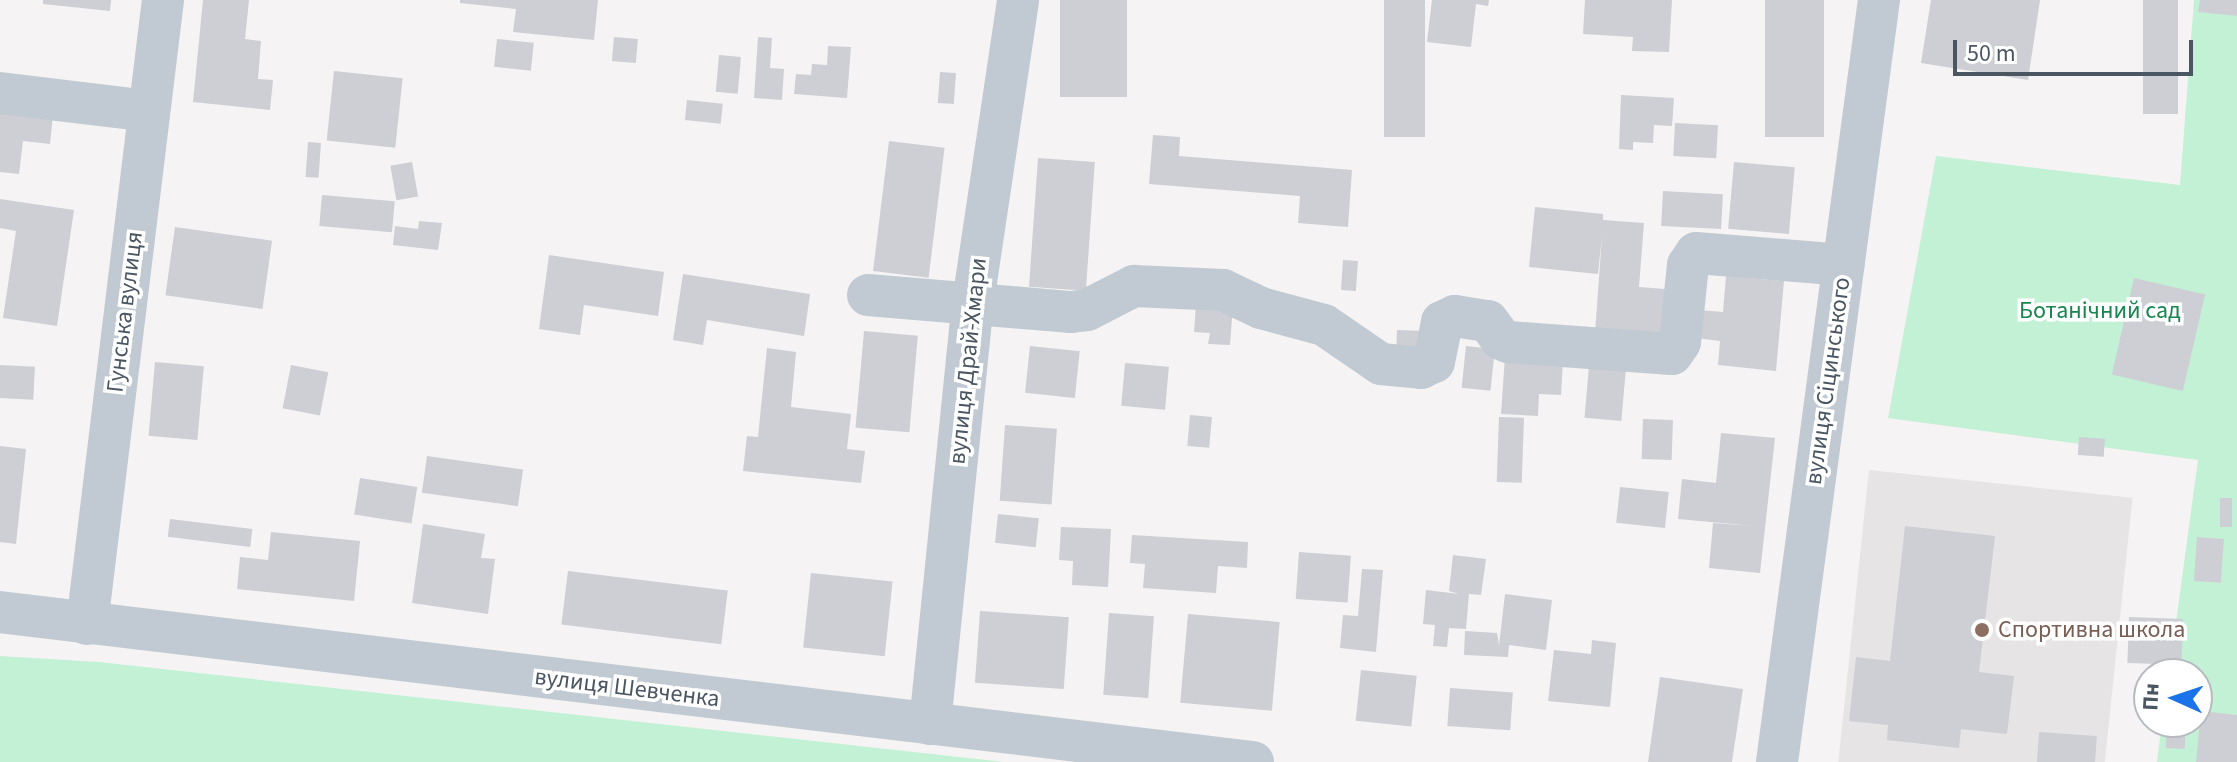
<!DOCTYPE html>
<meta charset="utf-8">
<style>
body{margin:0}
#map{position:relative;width:2237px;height:762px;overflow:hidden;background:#f5f3f3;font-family:"Source Sans 3",sans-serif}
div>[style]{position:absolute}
.education>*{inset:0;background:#e6e4e5;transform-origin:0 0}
.green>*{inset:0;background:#c3f1d5}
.building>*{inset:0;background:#cdcfd5;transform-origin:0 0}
.minor>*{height:42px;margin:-21px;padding:0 21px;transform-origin:21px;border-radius:21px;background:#c1cad2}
.dots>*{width:22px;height:22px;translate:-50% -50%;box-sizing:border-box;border:4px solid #fff;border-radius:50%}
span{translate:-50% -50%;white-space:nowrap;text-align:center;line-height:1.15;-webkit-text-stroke:7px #fff;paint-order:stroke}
.park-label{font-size:24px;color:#17864f}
.street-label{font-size:24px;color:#4a5661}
.education-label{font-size:24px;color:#785e54}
.left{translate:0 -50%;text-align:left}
.north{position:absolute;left:2133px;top:658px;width:80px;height:80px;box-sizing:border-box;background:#fff;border:2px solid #b7bbc0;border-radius:50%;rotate:273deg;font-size:22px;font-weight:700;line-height:32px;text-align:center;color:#4a5661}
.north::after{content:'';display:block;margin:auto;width:28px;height:36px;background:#1a73e8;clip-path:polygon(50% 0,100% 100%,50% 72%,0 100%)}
.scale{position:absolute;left:1953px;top:40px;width:240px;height:36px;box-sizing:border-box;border:4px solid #4a5661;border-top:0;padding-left:10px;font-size:24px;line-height:28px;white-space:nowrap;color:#4a5661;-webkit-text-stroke:6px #fff;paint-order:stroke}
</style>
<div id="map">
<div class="education">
<div style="left:1869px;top:470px;width:265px;height:295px;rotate:6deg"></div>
</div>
<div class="green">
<div style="clip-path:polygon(2194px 0,2237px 0,2237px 762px,2157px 762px,2162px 722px,2197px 722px,2197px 674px,2169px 674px,2198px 460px,1888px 418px,1936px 156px,2180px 185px)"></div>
<div style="clip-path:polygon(0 656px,99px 662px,1004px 762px,0 762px)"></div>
</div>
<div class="building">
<div style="clip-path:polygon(43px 0,111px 0,110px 11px,43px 4px)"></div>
<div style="clip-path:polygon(203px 0,249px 0,245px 39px,261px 41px,258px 79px,273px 80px,270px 110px,193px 102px)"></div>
<div style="clip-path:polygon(460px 0,598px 0,594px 40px,513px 32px,516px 9px,460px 3px)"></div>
<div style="left:1060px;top:0;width:67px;height:97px"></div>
<div style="left:1384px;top:0;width:41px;height:137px"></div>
<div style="clip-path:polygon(1432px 0,1489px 0,1488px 6px,1476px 4px,1471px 47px,1427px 42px)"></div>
<div style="clip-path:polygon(1585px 0,1672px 0,1669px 52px,1632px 51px,1633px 37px,1583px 34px)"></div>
<div style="left:1765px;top:0;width:59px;height:137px"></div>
<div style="clip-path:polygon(1931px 0,2040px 0,2028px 80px,1921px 63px)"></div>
<div style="left:2143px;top:0;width:35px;height:114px"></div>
<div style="clip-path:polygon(2200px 0,2237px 0,2237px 16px,2198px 12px)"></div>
<div style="left:614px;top:37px;width:24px;height:24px;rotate:5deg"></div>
<div style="clip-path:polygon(758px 37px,772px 38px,770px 68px,784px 69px,782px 100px,754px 98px)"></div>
<div style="left:497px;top:39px;width:37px;height:28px;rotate:6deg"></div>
<div style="clip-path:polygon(828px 46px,851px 47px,847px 98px,794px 94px,796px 74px,811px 75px,812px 64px,827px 65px)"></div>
<div style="left:719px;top:55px;width:22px;height:37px;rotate:5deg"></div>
<div style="left:334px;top:71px;width:69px;height:70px;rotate:6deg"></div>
<div style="left:940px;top:72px;width:16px;height:31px;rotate:4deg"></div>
<div style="clip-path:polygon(1621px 95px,1674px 98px,1672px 126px,1654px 125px,1653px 143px,1633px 142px,1633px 150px,1619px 149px)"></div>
<div style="left:687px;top:100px;width:36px;height:20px;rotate:6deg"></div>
<div style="clip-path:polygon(0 108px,53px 115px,50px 144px,23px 141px,19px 174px,0 172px)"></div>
<div style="left:1675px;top:123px;width:43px;height:33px;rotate:3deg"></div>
<div style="clip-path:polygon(1153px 135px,1180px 137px,1179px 156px,1352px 170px,1348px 227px,1298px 223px,1300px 196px,1149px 184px)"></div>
<div style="left:889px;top:141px;width:56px;height:131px;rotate:7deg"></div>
<div style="left:308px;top:142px;width:13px;height:35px;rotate:4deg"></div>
<div style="left:1038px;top:158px;width:57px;height:129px;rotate:4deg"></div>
<div style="left:412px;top:162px;width:35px;height:22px;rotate:80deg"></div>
<div style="left:1734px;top:162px;width:61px;height:67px;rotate:5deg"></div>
<div style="left:1663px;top:191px;width:60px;height:35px;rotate:3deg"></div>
<div style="left:322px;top:195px;width:73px;height:31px;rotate:5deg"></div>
<div style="clip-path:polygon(0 199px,74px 210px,57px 326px,3px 318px,16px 231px,0 228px)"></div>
<div style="clip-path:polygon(1535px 207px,1603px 214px,1603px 220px,1644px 223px,1639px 287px,1665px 289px,1661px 338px,1595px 333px,1602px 236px,1598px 274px,1529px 267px)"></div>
<div style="clip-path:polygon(419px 221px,442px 223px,438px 250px,393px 245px,395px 226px,418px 229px)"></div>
<div style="left:175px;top:227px;width:98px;height:69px;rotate:8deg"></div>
<div style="clip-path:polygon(549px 255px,664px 272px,658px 316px,584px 305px,580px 335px,539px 329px)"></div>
<div style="left:1343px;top:260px;width:15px;height:30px;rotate:4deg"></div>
<div style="clip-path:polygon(683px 274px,810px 294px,804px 336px,707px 320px,703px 345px,673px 340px)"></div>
<div style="clip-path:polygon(1726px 276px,1784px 281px,1776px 371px,1718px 365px,1720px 341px,1696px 338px,1698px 310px,1723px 312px)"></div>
<div style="left:2134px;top:278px;width:73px;height:99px;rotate:13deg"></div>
<div style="clip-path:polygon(1196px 304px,1233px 306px,1230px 345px,1208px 344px,1210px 333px,1194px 332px)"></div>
<div style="left:1397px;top:330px;width:26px;height:18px;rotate:2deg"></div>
<div style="left:864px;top:331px;width:54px;height:97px;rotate:5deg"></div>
<div style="left:1030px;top:346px;width:50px;height:47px;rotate:6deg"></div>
<div style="left:1466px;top:346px;width:29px;height:42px;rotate:6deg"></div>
<div style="clip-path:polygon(767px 348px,796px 352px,791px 407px,851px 414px,847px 449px,865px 451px,861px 483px,743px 471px,747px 436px,758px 437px)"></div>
<div style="clip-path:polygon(1505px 356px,1563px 360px,1561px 395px,1539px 394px,1538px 416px,1501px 414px)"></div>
<div style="left:155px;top:362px;width:49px;height:74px;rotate:5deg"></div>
<div style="left:1125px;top:363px;width:44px;height:43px;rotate:5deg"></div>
<div style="left:0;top:365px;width:35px;height:33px;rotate:3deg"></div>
<div style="left:291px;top:365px;width:38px;height:44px;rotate:11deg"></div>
<div style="left:1589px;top:366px;width:37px;height:52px;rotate:5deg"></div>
<div style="left:1190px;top:415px;width:22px;height:31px;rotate:5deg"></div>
<div style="left:1499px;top:417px;width:25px;height:65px;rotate:2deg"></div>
<div style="left:1643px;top:419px;width:30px;height:40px;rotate:2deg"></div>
<div style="left:1005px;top:425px;width:52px;height:76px;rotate:4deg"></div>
<div style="clip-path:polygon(1721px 433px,1775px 438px,1760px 573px,1709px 568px,1713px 523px,1754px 526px,1678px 519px,1682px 479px,1716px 483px)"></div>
<div style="left:2079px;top:437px;width:26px;height:18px;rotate:4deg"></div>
<div style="clip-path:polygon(0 446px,26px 449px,16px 544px,0 542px)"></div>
<div style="left:427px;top:456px;width:97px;height:37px;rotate:8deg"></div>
<div style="left:360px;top:478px;width:58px;height:37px;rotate:9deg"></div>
<div style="left:1620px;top:487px;width:49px;height:36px;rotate:6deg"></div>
<div style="left:2220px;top:498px;width:12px;height:29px"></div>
<div style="left:998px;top:514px;width:41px;height:29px;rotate:6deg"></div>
<div style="left:170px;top:519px;width:83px;height:18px;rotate:7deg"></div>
<div style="clip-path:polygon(423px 524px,485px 534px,481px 558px,495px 559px,488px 614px,412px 603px)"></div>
<div style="clip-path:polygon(1905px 526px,1995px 536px,1979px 672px,2014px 676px,2007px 734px,1961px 729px,1959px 748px,1887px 740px,1888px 725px,1849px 721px,1856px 657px,1890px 661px)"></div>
<div style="clip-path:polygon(1061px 527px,1111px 529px,1108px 587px,1072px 585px,1073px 561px,1059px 560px)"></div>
<div style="clip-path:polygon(271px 532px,360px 541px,354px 601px,237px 589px,240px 557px,268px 560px)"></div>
<div style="clip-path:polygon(1132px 535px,1248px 542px,1247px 568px,1218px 566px,1216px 593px,1143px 588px,1145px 564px,1130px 563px)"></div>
<div style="left:2197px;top:537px;width:27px;height:44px;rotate:4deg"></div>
<div style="left:1299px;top:552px;width:52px;height:47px;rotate:4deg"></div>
<div style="clip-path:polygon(1453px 555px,1486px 559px,1481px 595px,1469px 594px,1466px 629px,1449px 628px,1447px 647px,1433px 646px,1435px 625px,1423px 624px,1426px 590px,1459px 594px,1449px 591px)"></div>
<div style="clip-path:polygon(1362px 569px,1383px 570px,1376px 652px,1340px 648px,1343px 615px,1358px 616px)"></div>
<div style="left:568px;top:571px;width:161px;height:54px;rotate:7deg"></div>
<div style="left:811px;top:573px;width:82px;height:75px;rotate:6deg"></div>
<div style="clip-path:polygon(1505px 594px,1552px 600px,1546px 650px,1509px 645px,1508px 657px,1464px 655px,1465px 631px,1497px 633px,1499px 645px)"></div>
<div style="left:980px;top:611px;width:89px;height:72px;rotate:4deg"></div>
<div style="left:1109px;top:613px;width:45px;height:82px;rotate:4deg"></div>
<div style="left:1188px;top:614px;width:92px;height:89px;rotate:5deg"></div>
<div style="left:2129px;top:617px;width:54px;height:46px;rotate:2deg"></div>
<div style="clip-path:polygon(1592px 640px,1616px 643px,1610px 707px,1548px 701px,1554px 650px,1591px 654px)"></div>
<div style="left:1361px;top:670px;width:56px;height:51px;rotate:6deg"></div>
<div style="clip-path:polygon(1660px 677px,1743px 689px,1732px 762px,1648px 762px)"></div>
<div style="left:1450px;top:688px;width:63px;height:38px;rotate:4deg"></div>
<div style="clip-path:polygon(2201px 711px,2237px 715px,2237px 762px,2196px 762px)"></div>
<div style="left:2167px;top:724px;width:19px;height:24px;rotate:3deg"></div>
<div style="left:2039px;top:732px;width:58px;height:30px;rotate:4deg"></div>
</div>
<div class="minor">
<div style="left:0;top:93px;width:150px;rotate:6.9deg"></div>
<div style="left:868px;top:295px;width:204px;rotate:4.8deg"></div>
<div style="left:1071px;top:312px;width:16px;rotate:-7deg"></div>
<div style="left:1087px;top:310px;width:53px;rotate:-27.1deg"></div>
<div style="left:1134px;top:286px;width:89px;rotate:2.6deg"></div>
<div style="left:1223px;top:290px;width:42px;rotate:25.3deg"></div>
<div style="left:1261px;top:308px;width:65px;rotate:15.1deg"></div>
<div style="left:1324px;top:325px;width:69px;rotate:34.4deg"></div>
<div style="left:1381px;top:364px;width:40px;rotate:5.7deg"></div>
<div style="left:1421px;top:368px;width:14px;rotate:-25deg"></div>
<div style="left:1434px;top:362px;width:41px;rotate:-78.7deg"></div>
<div style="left:1442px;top:322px;width:14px;rotate:-25deg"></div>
<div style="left:1455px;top:316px;width:33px;rotate:9deg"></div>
<div style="left:1488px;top:321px;width:22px;rotate:54deg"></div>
<div style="left:1501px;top:339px;width:8px;rotate:23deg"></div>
<div style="left:1508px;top:342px;width:164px;rotate:4.2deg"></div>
<div style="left:1672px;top:354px;width:14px;rotate:-56deg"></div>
<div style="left:1680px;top:342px;width:77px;rotate:-84.1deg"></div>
<div style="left:1688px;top:265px;width:14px;rotate:-56deg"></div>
<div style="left:1696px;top:253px;width:148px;rotate:4.6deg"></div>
<div style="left:0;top:612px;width:1262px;rotate:6.83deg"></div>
<div style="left:87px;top:624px;width:629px;rotate:-83.06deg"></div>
<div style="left:930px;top:724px;width:424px;rotate:-84.2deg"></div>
<div style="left:973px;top:302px;width:305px;rotate:-81.5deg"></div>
<div style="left:1777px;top:762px;width:769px;rotate:-82.38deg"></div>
</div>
<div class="dots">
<div style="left:1982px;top:630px;background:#8d6e63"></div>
</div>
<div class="park-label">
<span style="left:2100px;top:311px">Ботанічний сад</span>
</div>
<div class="street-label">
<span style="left:125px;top:312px;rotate:-83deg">Гунська вулиця</span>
<span style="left:968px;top:361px;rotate:-84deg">вулиця Драй-Хмари</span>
<span style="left:1828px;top:381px;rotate:-82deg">вулиця Сіцинського</span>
<span style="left:627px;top:688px;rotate:7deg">вулиця Шевченка</span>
</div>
<div class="education-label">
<span class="left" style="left:1998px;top:630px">Спортивна школа</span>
</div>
<div class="north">Пн</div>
<div class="scale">50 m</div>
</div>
